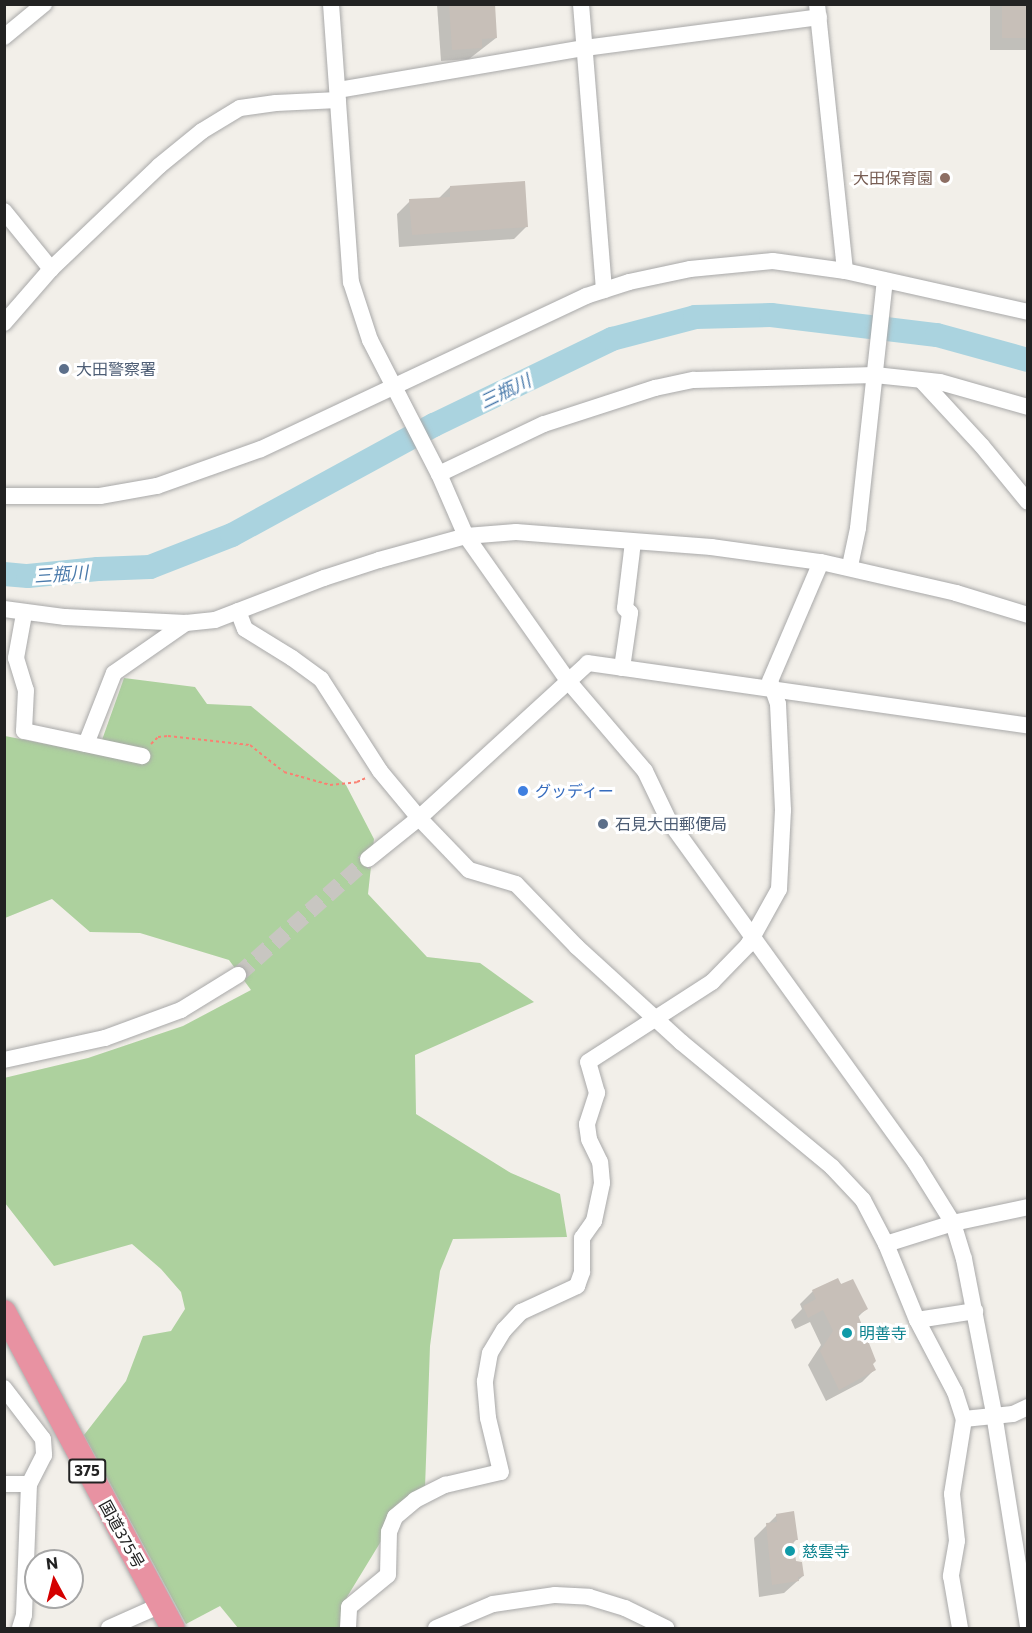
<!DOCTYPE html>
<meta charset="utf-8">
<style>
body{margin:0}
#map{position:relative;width:1032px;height:1633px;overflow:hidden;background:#f2efe9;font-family:Commissioner,"Noto Sans JP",sans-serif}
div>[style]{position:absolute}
.forest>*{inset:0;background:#add19e}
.shadow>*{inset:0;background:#0003;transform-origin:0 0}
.river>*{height:24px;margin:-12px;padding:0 12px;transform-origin:12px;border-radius:12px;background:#aad3df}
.building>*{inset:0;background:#c7bfb8;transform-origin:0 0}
.minor-tunnel>*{height:16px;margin-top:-8px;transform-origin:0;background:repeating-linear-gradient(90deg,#c8c6c1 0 16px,transparent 0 24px)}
.path>*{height:2px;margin-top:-1px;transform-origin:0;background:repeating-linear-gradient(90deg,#fa8072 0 3px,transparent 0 6px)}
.roads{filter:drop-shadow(0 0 2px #a9a9a9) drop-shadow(0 0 2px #a9a9a9)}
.minor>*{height:16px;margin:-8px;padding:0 8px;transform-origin:8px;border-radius:8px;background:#fff}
.highway>*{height:24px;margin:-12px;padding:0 12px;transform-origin:12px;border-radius:12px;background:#e892a2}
.dots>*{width:16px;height:16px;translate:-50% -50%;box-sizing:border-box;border:3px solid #fff;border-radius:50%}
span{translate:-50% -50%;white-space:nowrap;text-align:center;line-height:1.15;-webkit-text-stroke:6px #fff;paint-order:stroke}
.shield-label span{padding:2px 4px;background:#fff;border:2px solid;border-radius:4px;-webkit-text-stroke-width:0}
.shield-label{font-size:15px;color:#222;font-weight:700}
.education-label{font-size:16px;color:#785e54}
.right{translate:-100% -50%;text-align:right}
.service-label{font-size:16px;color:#4e5e75}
.left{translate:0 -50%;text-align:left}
.shop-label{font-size:16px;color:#366cbe}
.culture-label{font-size:16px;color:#0d838f}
.street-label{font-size:16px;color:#222}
.water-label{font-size:18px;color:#4a7aab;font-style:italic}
.frame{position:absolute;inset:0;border:6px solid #222;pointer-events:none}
.north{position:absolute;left:24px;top:1549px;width:60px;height:60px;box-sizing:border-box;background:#fff;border:2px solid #a7a7a7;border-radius:50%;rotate:353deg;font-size:16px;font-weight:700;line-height:24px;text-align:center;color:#222}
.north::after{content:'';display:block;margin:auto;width:21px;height:27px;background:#d40000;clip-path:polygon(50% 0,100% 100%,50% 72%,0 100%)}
</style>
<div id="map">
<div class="forest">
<div style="clip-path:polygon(124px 678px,195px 687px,207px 704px,251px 706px,346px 785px,374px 839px,368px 894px,427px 957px,480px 963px,534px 1002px,415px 1055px,416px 1114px,511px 1173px,560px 1194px,567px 1237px,453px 1239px,440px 1271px,430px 1346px,425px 1488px,383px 1538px,347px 1597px,341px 1628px,238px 1628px,220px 1606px,186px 1624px,84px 1435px,126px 1381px,143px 1336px,171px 1331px,185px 1309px,181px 1292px,161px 1269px,132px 1244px,54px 1266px,5px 1203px,4px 1078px,88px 1058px,183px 1026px,251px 990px,229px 960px,140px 933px,90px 932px,52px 899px,5px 918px,5px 736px,97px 754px)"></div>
</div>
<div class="shadow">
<div style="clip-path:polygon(437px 4px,494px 4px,496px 38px,469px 59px,441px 61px)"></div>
<div style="left:990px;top:4px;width:38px;height:46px"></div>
<div style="clip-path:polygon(450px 187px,527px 226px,514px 239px,399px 247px,397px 214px,410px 201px,438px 199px)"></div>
<div style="clip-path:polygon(837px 1280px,866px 1309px,858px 1317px,874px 1370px,862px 1382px,826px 1401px,808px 1365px,821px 1345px,810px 1322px,795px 1329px,791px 1320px,802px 1309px,800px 1304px,813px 1291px)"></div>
<div style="clip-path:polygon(777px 1515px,797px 1539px,792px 1544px,795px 1562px,803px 1576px,784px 1593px,759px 1597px,754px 1538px)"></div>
</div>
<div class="river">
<div style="left:4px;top:574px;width:24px;rotate:5deg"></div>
<div style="left:28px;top:576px;width:70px;rotate:-5.7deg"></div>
<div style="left:98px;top:569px;width:52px;rotate:-2.2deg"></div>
<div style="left:150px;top:567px;width:88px;rotate:-21.3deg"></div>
<div style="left:232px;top:535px;width:230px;rotate:-28.6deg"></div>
<div style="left:434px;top:425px;width:198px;rotate:-25.8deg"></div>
<div style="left:612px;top:339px;width:86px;rotate:-14.8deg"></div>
<div style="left:695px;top:317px;width:76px;rotate:-1.5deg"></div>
<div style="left:771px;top:315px;width:167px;rotate:6.9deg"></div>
<div style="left:937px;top:335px;width:94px;rotate:15.4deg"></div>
</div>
<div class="building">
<div style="clip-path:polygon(449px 4px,495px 4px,497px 38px,482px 39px,482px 48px,452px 50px)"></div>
<div style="left:1002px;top:4px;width:26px;height:34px"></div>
<div style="clip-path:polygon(525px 181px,528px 227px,412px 235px,409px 199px,450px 197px,450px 186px)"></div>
<div style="clip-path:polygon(838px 1278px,841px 1284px,853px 1279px,868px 1309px,858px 1315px,876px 1361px,873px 1364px,876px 1370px,839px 1390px,820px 1351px,833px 1331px,823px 1310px,808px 1318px,803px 1306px,816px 1299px,812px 1290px)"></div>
<div style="clip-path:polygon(794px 1511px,798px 1540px,793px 1540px,796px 1561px,802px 1562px,804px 1576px,798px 1577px,799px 1581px,772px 1585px,766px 1523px,777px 1522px,776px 1514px)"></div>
</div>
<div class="minor-tunnel">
<div style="left:238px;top:975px;width:174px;rotate:-41.7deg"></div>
</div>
<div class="path">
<div style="left:151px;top:744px;width:10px;rotate:-45deg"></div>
<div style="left:158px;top:737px;width:10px;rotate:-6deg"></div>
<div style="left:168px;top:736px;width:82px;rotate:6.3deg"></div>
<div style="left:250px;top:745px;width:43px;rotate:38.5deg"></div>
<div style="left:284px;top:772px;width:48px;rotate:15.8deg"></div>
<div style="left:330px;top:785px;width:27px;rotate:-6deg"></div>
<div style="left:357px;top:782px;width:10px;rotate:-24deg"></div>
</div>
<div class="roads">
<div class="minor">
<div style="left:331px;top:4px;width:279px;rotate:85.9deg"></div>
<div style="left:351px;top:282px;width:61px;rotate:71.9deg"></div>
<div style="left:370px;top:340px;width:151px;rotate:62.8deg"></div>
<div style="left:439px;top:474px;width:68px;rotate:66.5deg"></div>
<div style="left:466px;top:536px;width:179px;rotate:54.8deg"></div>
<div style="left:569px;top:682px;width:117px;rotate:49.5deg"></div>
<div style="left:645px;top:771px;width:55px;rotate:64.4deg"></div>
<div style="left:669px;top:821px;width:420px;rotate:54.2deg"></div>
<div style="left:915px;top:1162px;width:72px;rotate:58.1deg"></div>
<div style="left:953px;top:1223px;width:38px;rotate:73deg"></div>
<div style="left:964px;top:1259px;width:158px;rotate:79deg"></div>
<div style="left:994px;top:1414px;width:215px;rotate:80.9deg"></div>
<div style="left:581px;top:4px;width:287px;rotate:85.4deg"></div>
<div style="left:817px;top:4px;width:268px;rotate:84deg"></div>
<div style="left:4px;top:37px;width:52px;rotate:-39.5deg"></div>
<div style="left:338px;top:90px;width:251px;rotate:-9.7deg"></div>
<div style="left:585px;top:48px;width:236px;rotate:-7.5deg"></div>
<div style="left:4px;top:211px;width:75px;rotate:51deg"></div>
<div style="left:4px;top:323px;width:72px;rotate:-49deg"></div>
<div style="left:51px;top:269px;width:149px;rotate:-43.6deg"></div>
<div style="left:159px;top:166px;width:55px;rotate:-39.1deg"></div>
<div style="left:202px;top:131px;width:44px;rotate:-31.2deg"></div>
<div style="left:240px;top:108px;width:36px;rotate:-8deg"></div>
<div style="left:276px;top:103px;width:62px;rotate:-2.8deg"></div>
<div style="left:922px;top:381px;width:88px;rotate:47.3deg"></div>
<div style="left:982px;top:446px;width:72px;rotate:50.6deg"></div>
<div style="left:439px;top:474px;width:116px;rotate:-25.5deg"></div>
<div style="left:544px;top:424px;width:117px;rotate:-18deg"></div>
<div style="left:655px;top:388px;width:40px;rotate:-12deg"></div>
<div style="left:694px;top:380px;width:181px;rotate:-1.6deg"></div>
<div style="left:875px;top:375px;width:65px;rotate:6.1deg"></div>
<div style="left:940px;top:382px;width:91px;rotate:15.9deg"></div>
<div style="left:4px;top:496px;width:96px"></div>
<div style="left:100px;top:496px;width:58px;rotate:-10deg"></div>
<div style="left:157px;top:486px;width:110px;rotate:-19.6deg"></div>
<div style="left:261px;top:449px;width:359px;rotate:-25.2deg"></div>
<div style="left:586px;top:296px;width:45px;rotate:-18deg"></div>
<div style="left:629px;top:282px;width:62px;rotate:-12deg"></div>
<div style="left:690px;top:269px;width:83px;rotate:-5.5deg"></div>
<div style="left:773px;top:261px;width:73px;rotate:7.9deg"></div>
<div style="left:845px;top:271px;width:188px;rotate:12.6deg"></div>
<div style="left:850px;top:566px;width:39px;rotate:-78deg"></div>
<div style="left:858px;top:528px;width:249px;rotate:-83.8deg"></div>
<div style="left:4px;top:609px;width:62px;rotate:7.5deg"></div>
<div style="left:65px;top:617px;width:121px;rotate:2.8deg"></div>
<div style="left:186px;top:623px;width:29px;rotate:-6deg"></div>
<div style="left:215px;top:620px;width:117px;rotate:-21.1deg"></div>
<div style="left:324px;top:578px;width:58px;rotate:-18.1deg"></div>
<div style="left:379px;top:560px;width:90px;rotate:-15.4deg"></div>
<div style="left:466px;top:536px;width:50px;rotate:-4.6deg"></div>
<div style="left:516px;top:532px;width:196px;rotate:4.4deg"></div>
<div style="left:711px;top:547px;width:111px;rotate:7.8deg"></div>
<div style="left:821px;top:562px;width:139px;rotate:12.9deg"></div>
<div style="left:956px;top:593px;width:75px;rotate:17deg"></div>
<div style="left:238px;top:611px;width:19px;rotate:69deg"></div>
<div style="left:245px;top:629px;width:55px;rotate:31.7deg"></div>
<div style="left:292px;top:658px;width:36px;rotate:36deg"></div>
<div style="left:321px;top:679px;width:109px;rotate:57.3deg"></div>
<div style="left:380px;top:771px;width:61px;rotate:50.3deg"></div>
<div style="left:419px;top:818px;width:72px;rotate:46.1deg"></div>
<div style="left:469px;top:870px;width:49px;rotate:16.6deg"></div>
<div style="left:516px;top:884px;width:88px;rotate:45.9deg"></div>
<div style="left:577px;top:947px;width:141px;rotate:42.4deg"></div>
<div style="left:681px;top:1042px;width:196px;rotate:39.6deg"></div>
<div style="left:832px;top:1167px;width:45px;rotate:46.8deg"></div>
<div style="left:863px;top:1200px;width:50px;rotate:62.4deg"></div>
<div style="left:886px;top:1244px;width:82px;rotate:67.8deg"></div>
<div style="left:917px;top:1320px;width:81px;rotate:62.2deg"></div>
<div style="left:955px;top:1392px;width:28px;rotate:72deg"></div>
<div style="left:964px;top:1419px;width:76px;rotate:99.1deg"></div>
<div style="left:952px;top:1494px;width:47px;rotate:83.9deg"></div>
<div style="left:957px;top:1541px;width:36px;rotate:100deg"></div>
<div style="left:951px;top:1576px;width:53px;rotate:80.2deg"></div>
<div style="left:24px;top:614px;width:45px;rotate:100.3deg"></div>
<div style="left:16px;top:658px;width:34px;rotate:73deg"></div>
<div style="left:26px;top:690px;width:41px;rotate:92.8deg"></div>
<div style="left:24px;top:731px;width:121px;rotate:12deg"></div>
<div style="left:622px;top:668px;width:56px;rotate:-81.7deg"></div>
<div style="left:630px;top:613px;width:7px;rotate:-135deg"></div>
<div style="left:625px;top:608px;width:66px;rotate:-83.1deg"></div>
<div style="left:86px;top:744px;width:76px;rotate:-68.5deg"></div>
<div style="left:114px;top:673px;width:88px;rotate:-34.8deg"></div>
<div style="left:368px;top:859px;width:65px;rotate:-38.8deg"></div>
<div style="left:419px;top:818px;width:229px;rotate:-42.5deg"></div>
<div style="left:588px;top:663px;width:444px;rotate:8.1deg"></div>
<div style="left:4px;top:1060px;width:103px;rotate:-12.3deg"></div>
<div style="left:105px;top:1038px;width:81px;rotate:-20.2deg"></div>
<div style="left:181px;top:1010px;width:67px;rotate:-31.6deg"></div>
<div style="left:886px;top:1244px;width:70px;rotate:-17.4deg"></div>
<div style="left:953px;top:1223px;width:77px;rotate:-12deg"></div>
<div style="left:917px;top:1320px;width:59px;rotate:-8.8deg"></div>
<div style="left:4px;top:1388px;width:64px;rotate:52.6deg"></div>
<div style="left:43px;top:1439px;width:16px;rotate:86deg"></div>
<div style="left:44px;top:1455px;width:33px;rotate:117deg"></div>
<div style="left:29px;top:1484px;width:131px;rotate:92.2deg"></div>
<div style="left:24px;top:1615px;width:14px;rotate:107deg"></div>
<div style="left:964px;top:1419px;width:49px;rotate:-5.8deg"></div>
<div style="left:1013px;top:1414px;width:17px;rotate:-25deg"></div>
<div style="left:4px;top:1484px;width:25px"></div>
<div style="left:109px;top:1628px;width:57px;rotate:-23.9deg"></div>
<div style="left:348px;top:1628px;width:21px;rotate:-87deg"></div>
<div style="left:349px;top:1607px;width:50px;rotate:-39.4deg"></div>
<div style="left:388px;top:1575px;width:43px;rotate:-88.7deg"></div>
<div style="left:389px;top:1532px;width:16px;rotate:-68deg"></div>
<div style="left:395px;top:1517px;width:26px;rotate:-40deg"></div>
<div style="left:415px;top:1500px;width:34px;rotate:-27deg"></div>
<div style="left:445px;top:1485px;width:57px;rotate:-13.1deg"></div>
<div style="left:501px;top:1472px;width:56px;rotate:-103.5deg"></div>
<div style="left:488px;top:1418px;width:37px;rotate:-95deg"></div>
<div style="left:485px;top:1381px;width:28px;rotate:-80deg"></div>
<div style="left:490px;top:1353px;width:27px;rotate:-59deg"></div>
<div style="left:504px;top:1330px;width:25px;rotate:-47deg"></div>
<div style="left:521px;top:1312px;width:62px;rotate:-24.9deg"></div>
<div style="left:577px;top:1286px;width:15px;rotate:-70deg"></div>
<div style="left:582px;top:1272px;width:34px;rotate:-90deg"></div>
<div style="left:582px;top:1238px;width:21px;rotate:-55deg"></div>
<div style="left:594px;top:1221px;width:39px;rotate:-78deg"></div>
<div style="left:602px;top:1183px;width:21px;rotate:-95deg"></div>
<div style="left:600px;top:1162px;width:25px;rotate:-116deg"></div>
<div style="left:589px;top:1139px;width:15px;rotate:-98deg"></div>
<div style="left:587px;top:1124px;width:33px;rotate:-72deg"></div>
<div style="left:597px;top:1093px;width:32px;rotate:-106deg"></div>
<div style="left:588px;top:1062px;width:148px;rotate:-32.8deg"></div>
<div style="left:712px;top:982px;width:52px;rotate:-45.8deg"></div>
<div style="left:748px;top:945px;width:64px;rotate:-61deg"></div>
<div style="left:779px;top:889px;width:79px;rotate:-87.1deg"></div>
<div style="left:783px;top:810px;width:106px;rotate:-92.7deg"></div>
<div style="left:778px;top:704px;width:24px;rotate:-109deg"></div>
<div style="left:770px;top:681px;width:129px;rotate:-66.8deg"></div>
<div style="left:436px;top:1628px;width:62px;rotate:-22.8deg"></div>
<div style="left:493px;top:1604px;width:63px;rotate:-8.3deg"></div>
<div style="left:555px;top:1595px;width:34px;rotate:3deg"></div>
<div style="left:589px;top:1597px;width:38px;rotate:17deg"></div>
<div style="left:625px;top:1608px;width:46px;rotate:26deg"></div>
</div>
<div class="highway">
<div style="left:4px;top:1312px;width:358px;rotate:61.9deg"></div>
</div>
</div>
<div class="dots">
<div style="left:945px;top:178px;background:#8d6e63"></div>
<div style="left:64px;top:369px;background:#5c6f8a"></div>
<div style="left:523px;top:791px;background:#3f7fe0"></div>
<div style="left:603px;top:824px;background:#5c6f8a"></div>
<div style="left:847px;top:1333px;background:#0f9aa8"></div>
<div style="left:790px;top:1551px;background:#0f9aa8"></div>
</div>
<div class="shield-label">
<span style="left:87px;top:1471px">375</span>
</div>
<div class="education-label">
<span class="right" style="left:933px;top:178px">大田保育園</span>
</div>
<div class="service-label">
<span class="left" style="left:76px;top:369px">大田警察署</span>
<span class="left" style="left:615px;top:824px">石見大田郵便局</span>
</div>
<div class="shop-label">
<span class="left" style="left:535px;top:791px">グッディー</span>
</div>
<div class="culture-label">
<span class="left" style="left:859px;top:1333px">明善寺</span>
<span class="left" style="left:802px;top:1551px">慈雲寺</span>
</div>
<div class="street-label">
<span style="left:122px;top:1534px;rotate:61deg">国道375号</span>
</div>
<div class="water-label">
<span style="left:505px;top:391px;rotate:-26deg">三瓶川</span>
<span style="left:61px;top:574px;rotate:-4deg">三瓶川</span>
</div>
<div class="frame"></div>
<div class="north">N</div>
</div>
